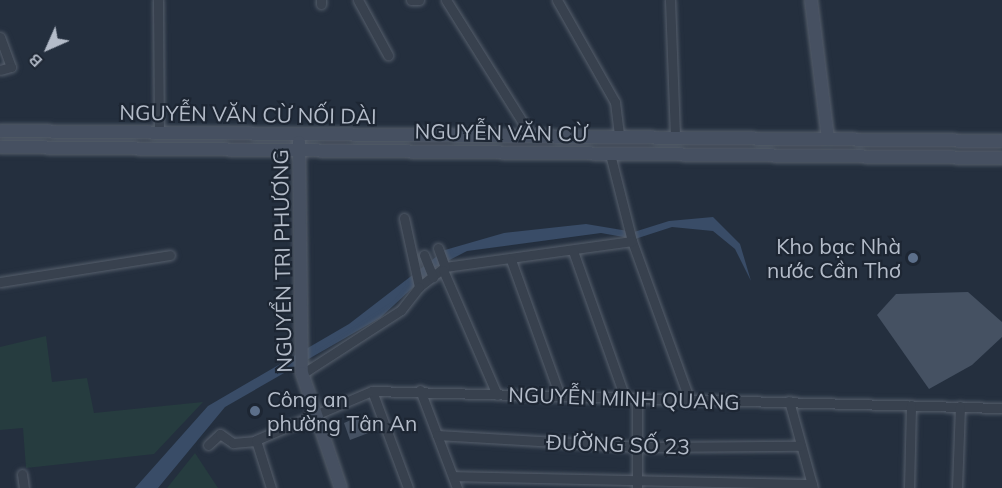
<!DOCTYPE html>
<meta charset="utf-8">
<style>
body{margin:0}
#map{position:relative;width:1002px;height:488px;overflow:hidden;background:#242f3e;font-family:Mulish,sans-serif}
div>[style]{position:absolute}
.green>*{inset:0;background:#263c3f}
.water>*{inset:0;background:#394c67}
.building>*{inset:0;background:#455162}
.roads{filter:drop-shadow(0 0 2px #565f6c) drop-shadow(0 0 2px #565f6c)}
.street>*{height:9px;margin:-4.5px;padding:0 4.5px;transform-origin:4.5px;border-radius:4.5px;background:#38414e}
.secondary>*{height:12px;margin:-6px;padding:0 6px;transform-origin:6px;border-radius:6px;background:#465061}
.dots>*{width:16px;height:16px;translate:-50% -50%;box-sizing:border-box;border:3px solid #1d2633;border-radius:50%}
span{translate:-50% -50%;white-space:nowrap;text-align:center;line-height:1.15;-webkit-text-stroke:4.5px #1d2633;paint-order:stroke}
.street-label{font-size:21px;color:#b4bcc9}
.poi-label{font-size:21px;color:#b4bcc9}
.right{translate:-100% -50%;text-align:right}
.left{translate:0 -50%;text-align:left}
.north{position:absolute;left:18px;top:18px;width:60px;height:60px;-webkit-text-stroke:4px #1d2633;paint-order:stroke;rotate:225deg;font-size:16px;font-weight:700;line-height:24px;text-align:center;color:#b4bcc9}
.north::after{content:'';display:block;margin:auto;width:21px;height:27px;background:#b4bcc9;clip-path:polygon(50% 0,100% 100%,50% 72%,0 100%)}
</style>
<div id="map">
<div class="green">
<div style="clip-path:polygon(46px 336px,52px 382px,87px 378px,94px 413px,203px 402px,154px 454px,26px 468px,23px 428px,0 430px,0 347px)"></div>
<div style="clip-path:polygon(195px 453px,218px 488px,167px 488px)"></div>
</div>
<div class="water">
<div style="clip-path:polygon(713px 217px,740px 244px,751px 281px,735px 249px,713px 231px,672px 227px,635px 239px,601px 233px,467px 251px,434px 268px,380px 318px,225px 407px,158px 488px,135px 488px,208px 406px,349px 324px,445px 250px,504px 233px,586px 224px,634px 232px,669px 221px)"></div>
</div>
<div class="building">
<div style="clip-path:polygon(968px 292px,1002px 322px,1002px 337px,972px 365px,929px 389px,877px 315px,896px 294px)"></div>
<div style="clip-path:polygon(360px 416px,371px 432px,350px 440px,344px 423px)"></div>
</div>
<div class="roads">
<div class="street">
<div style="left:158px;top:0;width:133px;rotate:89.6deg"></div>
<div style="left:321px;top:0;width:4px;rotate:90deg"></div>
<div style="left:358px;top:0;width:63px;rotate:61.4deg"></div>
<div style="left:411px;top:0;width:8px"></div>
<div style="left:446px;top:0;width:162px;rotate:57.9deg"></div>
<div style="left:557px;top:0;width:117px;rotate:60.4deg"></div>
<div style="left:615px;top:102px;width:35px;rotate:83deg"></div>
<div style="left:670px;top:0;width:137px;rotate:87.9deg"></div>
<div style="left:0;top:37px;width:32px;rotate:70deg"></div>
<div style="left:11px;top:67px;width:11px;rotate:165deg"></div>
<div style="left:610px;top:154px;width:90px;rotate:75.8deg"></div>
<div style="left:632px;top:241px;width:170px;rotate:70.1deg"></div>
<div style="left:404px;top:218px;width:71px;rotate:77.7deg"></div>
<div style="left:419px;top:287px;width:33px;rotate:-38deg"></div>
<div style="left:445px;top:267px;width:189px;rotate:-7.9deg"></div>
<div style="left:438px;top:248px;width:20px;rotate:70deg"></div>
<div style="left:573px;top:251px;width:156px;rotate:70.5deg"></div>
<div style="left:424px;top:255px;width:24px;rotate:68deg"></div>
<div style="left:511px;top:260px;width:145px;rotate:70.2deg"></div>
<div style="left:443px;top:270px;width:136px;rotate:66.6deg"></div>
<div style="left:0;top:282px;width:172px;rotate:-9deg"></div>
<div style="left:302px;top:374px;width:118px;rotate:-32.9deg"></div>
<div style="left:401px;top:310px;width:29px;rotate:-52deg"></div>
<div style="left:420px;top:390px;width:105px;rotate:69.3deg"></div>
<div style="left:372px;top:391px;width:103px;rotate:69.6deg"></div>
<div style="left:637px;top:400px;width:88px;rotate:90deg"></div>
<div style="left:789px;top:401px;width:90px;rotate:74.6deg"></div>
<div style="left:437px;top:435px;width:200px;rotate:3.4deg"></div>
<div style="left:637px;top:447px;width:163px;rotate:-0.4deg"></div>
<div style="left:208px;top:445px;width:16px;rotate:-43deg"></div>
<div style="left:220px;top:434px;width:16px;rotate:35deg"></div>
<div style="left:233px;top:443px;width:23px;rotate:-5deg"></div>
<div style="left:22px;top:474px;width:14px;rotate:82deg"></div>
<div style="left:453px;top:476px;width:359px;rotate:1.3deg"></div>
<div style="left:271px;top:488px;width:50px;rotate:-107.4deg"></div>
<div style="left:256px;top:440px;width:126px;rotate:-22.9deg"></div>
<div style="left:372px;top:391px;width:630px;rotate:1.55deg"></div>
<div style="left:909px;top:488px;width:83px;rotate:-88.6deg"></div>
<div style="left:957px;top:488px;width:82px;rotate:-87.9deg"></div>
</div>
<div class="secondary">
<div style="left:811px;top:0;width:140px;rotate:83deg"></div>
<div style="left:0;top:131px;width:1002px;rotate:0.57deg"></div>
<div style="left:299px;top:142px;width:231px;rotate:89.3deg"></div>
<div style="left:302px;top:373px;width:121px;rotate:71.3deg"></div>
<div style="left:0;top:147px;width:1002px;rotate:0.63deg"></div>
</div>
</div>
<div class="dots">
<div style="left:913px;top:258px;background:#5c6f8a"></div>
<div style="left:255px;top:411px;background:#5c6f8a"></div>
</div>
<div class="street-label">
<span style="left:248px;top:114px;rotate:1deg">NGUYỄN VĂN CỪ NỐI DÀI</span>
<span style="left:501px;top:132px;rotate:1deg">NGUYỄN VĂN CỪ</span>
<span style="left:282px;top:261px;rotate:-91deg">NGUYỂN TRI PHƯƠNG</span>
<span style="left:624px;top:398px;rotate:2deg">NGUYỄN MINH QUANG</span>
<span style="left:618px;top:444px;rotate:2deg">ĐƯỜNG SỐ 23</span>
</div>
<div class="poi-label">
<span class="right" style="left:901px;top:258px">Kho bạc Nhà<br>nước Cần Thơ</span>
<span class="left" style="left:267px;top:411px">Công an<br>phường Tân An</span>
</div>
<div class="north">B</div>
</div>
